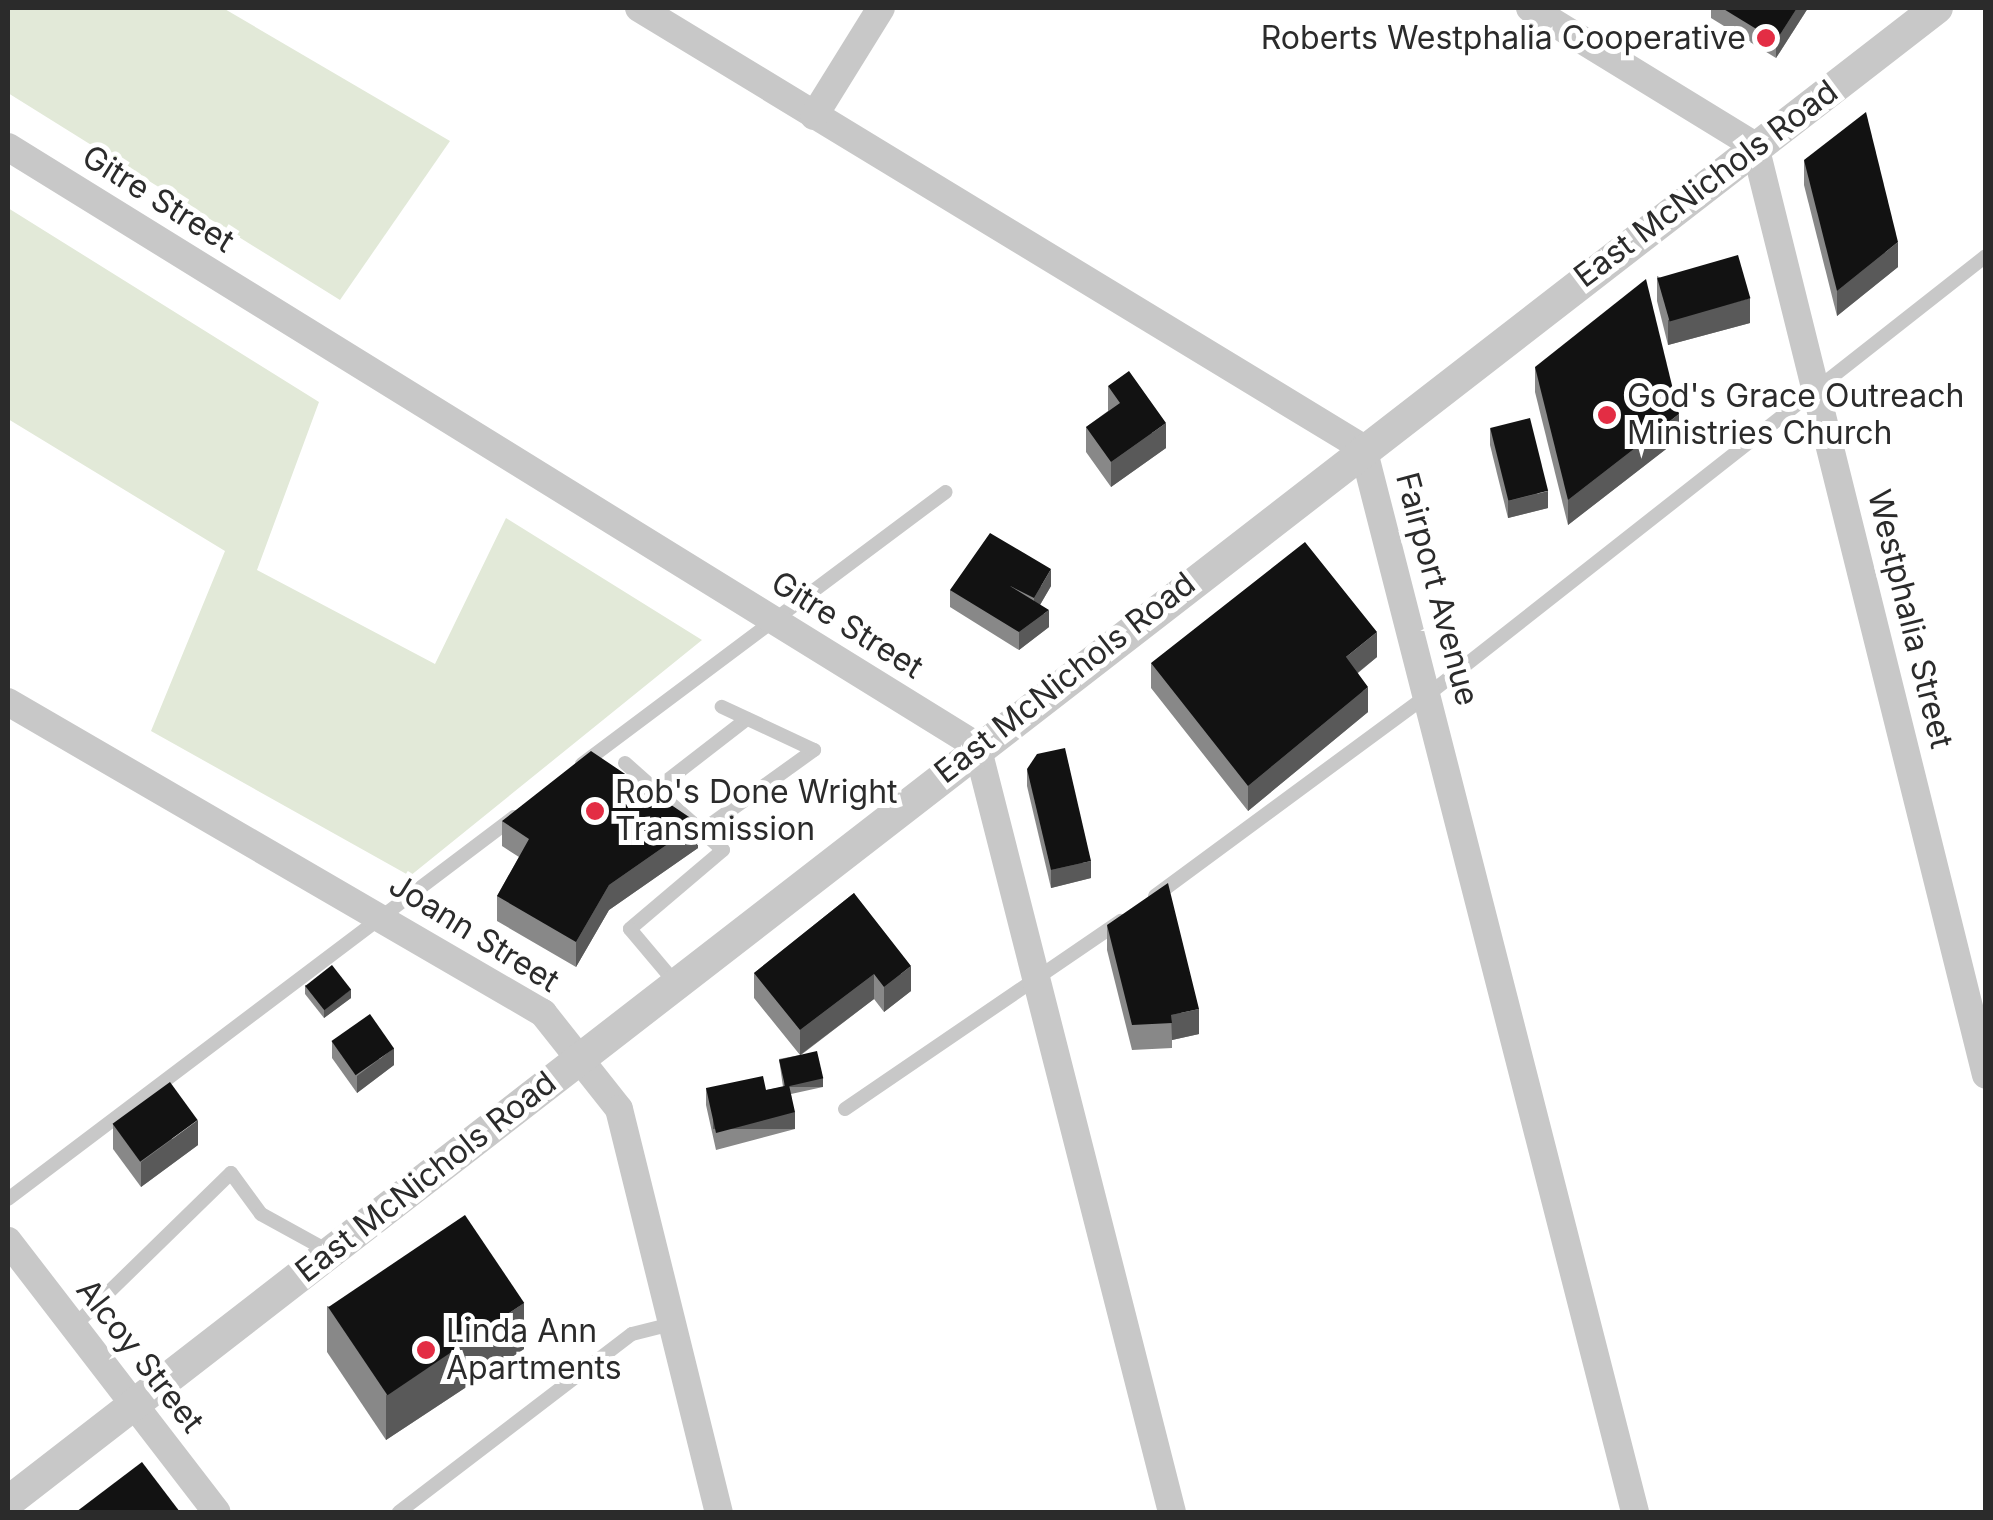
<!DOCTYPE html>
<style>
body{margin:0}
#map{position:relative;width:1993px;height:1520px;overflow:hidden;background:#fff;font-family:Inter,sans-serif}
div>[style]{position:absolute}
.green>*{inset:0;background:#e2e9d8}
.service>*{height:14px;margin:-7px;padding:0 7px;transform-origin:7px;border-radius:7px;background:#c8c8c8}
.minor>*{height:28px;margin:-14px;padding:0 14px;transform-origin:14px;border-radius:14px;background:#c8c8c8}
.tertiary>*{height:32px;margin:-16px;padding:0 16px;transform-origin:16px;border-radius:16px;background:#c8c8c8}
.wall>*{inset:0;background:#888}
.shaded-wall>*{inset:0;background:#595959;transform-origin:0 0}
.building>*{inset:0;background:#121212;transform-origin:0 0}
.dots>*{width:28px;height:28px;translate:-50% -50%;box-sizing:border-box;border:5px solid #fff;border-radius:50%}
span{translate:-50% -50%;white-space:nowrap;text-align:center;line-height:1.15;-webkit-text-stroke:10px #fff;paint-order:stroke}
.poi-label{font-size:32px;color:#2b2b2b}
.right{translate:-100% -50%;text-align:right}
.left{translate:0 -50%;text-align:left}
.street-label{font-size:32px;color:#2b2b2b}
.frame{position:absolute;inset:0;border:10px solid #2b2b2b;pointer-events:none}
</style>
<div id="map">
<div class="green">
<div style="clip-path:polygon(8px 8px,223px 8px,450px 141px,340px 300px,8px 93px)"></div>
<div style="clip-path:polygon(8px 208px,319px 402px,257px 570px,435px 664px,506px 518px,702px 640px,410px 876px,151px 731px,225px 551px,8px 419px)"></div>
</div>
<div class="service">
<div style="left:625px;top:763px;width:131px;rotate:41.6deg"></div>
<div style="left:723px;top:850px;width:122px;rotate:139.7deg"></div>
<div style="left:630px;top:929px;width:67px;rotate:49.9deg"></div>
<div style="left:582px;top:764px;width:454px;rotate:-36.8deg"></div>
<div style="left:655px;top:790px;width:116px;rotate:-37.7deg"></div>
<div style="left:703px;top:830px;width:137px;rotate:-35.8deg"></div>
<div style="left:814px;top:750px;width:102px;rotate:-154.9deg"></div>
<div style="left:1155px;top:896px;width:342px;rotate:-36.4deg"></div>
<div style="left:1430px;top:693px;width:707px;rotate:-38.17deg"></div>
<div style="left:845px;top:1109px;width:334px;rotate:-34.3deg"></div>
<div style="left:8px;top:1199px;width:634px;rotate:-37.05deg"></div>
<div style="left:72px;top:1328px;width:222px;rotate:-44.3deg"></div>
<div style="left:231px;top:1173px;width:51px;rotate:53.8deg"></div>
<div style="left:261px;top:1214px;width:79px;rotate:28.8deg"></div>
<div style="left:399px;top:1512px;width:293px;rotate:-37.4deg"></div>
<div style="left:632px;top:1334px;width:41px;rotate:-14deg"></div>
</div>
<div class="minor">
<div style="left:639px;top:8px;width:847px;rotate:31.29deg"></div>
<div style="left:1363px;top:448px;width:1098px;rotate:75.66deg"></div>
<div style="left:1530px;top:8px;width:264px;rotate:31.5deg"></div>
<div style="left:1755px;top:146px;width:957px;rotate:76.04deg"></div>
<div style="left:814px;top:116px;width:127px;rotate:-58.2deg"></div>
<div style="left:8px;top:147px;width:1139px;rotate:31.72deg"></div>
<div style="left:977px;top:746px;width:790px;rotate:75.72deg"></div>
<div style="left:8px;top:702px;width:619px;rotate:30.17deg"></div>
<div style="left:543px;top:1013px;width:122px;rotate:51.6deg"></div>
<div style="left:619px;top:1109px;width:415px;rotate:76.1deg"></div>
<div style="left:8px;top:1241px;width:342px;rotate:52.4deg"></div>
</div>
<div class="tertiary">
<div style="left:8px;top:1502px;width:2440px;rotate:-37.76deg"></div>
</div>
<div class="wall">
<div style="clip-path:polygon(1711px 8px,1808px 8px,1776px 58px,1711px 18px)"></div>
<div style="clip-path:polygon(1804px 160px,1898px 267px,1837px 316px,1804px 185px)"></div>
<div style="clip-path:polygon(1657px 276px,1750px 323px,1668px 345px,1657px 301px)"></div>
<div style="clip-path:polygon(1535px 367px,1679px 439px,1568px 525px,1535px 392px)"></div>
<div style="clip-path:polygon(1108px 386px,1166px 448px,1111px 487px,1086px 452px,1086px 427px,1108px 411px)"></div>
<div style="clip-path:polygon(1490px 428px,1548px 508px,1508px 518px,1490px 445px)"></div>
<div style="clip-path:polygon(1051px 586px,1040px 605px,1049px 627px,1019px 650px,950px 607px,950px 590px)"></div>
<div style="clip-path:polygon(1377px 657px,1358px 673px,1368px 712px,1248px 811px,1151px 688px,1151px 663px)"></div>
<div style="clip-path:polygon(1027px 769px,1091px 878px,1051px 888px,1027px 786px)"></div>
<div style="clip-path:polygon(502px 821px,698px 848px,609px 910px,576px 967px,497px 921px,497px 896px,519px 857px,502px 846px)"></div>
<div style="clip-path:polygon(854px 893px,911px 991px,884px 1012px,874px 999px,801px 1055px,823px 1087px,791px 1094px,795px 1129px,716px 1150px,706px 1105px,706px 1088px,766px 1090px,783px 1087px,779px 1059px,800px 1055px,754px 998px,754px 973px)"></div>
<div style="clip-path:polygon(1107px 925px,1199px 1034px,1172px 1040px,1172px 1048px,1132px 1050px,1107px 950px)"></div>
<div style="clip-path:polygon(305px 985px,351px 998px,324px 1018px,305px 994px)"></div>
<div style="clip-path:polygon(332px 1041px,394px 1065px,357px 1093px,332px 1058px)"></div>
<div style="clip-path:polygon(113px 1124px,198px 1145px,141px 1187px,113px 1149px)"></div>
<div style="clip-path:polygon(327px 1306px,524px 1349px,386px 1440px,327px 1352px)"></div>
</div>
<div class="shaded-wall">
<div style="clip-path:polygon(1797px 8px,1808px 8px,1776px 58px,1776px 41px)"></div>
<div style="clip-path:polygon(1898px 242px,1898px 267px,1837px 316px,1837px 291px)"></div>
<div style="clip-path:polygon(1750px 298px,1750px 323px,1668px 345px,1668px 320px)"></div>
<div style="clip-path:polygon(1679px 414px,1679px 439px,1568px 525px,1568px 500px)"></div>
<div style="clip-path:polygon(1166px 423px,1166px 448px,1111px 487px,1111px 462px)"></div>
<div style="clip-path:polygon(1548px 491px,1548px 508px,1508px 518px,1508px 501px)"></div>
<div style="clip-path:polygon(1051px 569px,1051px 586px,1034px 615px,1034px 598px)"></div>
<div style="clip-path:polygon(1049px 610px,1049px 627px,1019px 650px,1019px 632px)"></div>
<div style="clip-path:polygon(1377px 632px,1377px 657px,1346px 682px,1346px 657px)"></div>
<div style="clip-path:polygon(1368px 687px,1368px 712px,1248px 811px,1248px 786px)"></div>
<div style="clip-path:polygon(698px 823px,698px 848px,609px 910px,576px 967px,576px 942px,609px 885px)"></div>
<div style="clip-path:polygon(1091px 861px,1091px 878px,1051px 888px,1051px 870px)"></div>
<div style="clip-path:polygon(911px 966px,911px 991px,884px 1012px,884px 987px)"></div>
<div style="clip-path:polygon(874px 974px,874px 999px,800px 1055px,800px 1030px)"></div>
<div style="clip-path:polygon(351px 989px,351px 998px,324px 1018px,324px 1010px)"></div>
<div style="clip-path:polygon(1199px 1009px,1199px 1034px,1172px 1040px,1171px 1015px)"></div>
<div style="clip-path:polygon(394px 1048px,394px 1065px,357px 1093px,357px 1076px)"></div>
<div style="left:823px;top:1078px;width:9px;height:39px;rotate:90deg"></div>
<div style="left:795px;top:1112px;width:17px;height:82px;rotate:90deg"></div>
<div style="clip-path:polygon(198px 1120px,198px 1145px,141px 1187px,141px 1162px)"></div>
<div style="clip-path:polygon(524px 1303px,524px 1349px,386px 1440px,386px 1395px)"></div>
</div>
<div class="building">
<div style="clip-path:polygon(1722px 8px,1797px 8px,1776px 41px)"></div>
<div style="clip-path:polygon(1866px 112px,1898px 242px,1837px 291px,1804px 160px)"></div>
<div style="left:1738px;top:255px;width:45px;height:84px;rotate:74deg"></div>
<div style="clip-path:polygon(1646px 279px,1679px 414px,1568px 500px,1535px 367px)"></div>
<div style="clip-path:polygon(1129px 371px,1166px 423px,1111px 462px,1086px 427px,1120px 403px,1108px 386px)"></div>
<div style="left:1530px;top:418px;width:75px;height:41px;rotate:76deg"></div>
<div style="clip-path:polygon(990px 533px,1051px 569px,1034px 598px,1010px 586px,1049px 610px,1019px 632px,950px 590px)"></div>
<div style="clip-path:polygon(1305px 542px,1377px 632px,1346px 657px,1368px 687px,1248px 786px,1151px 663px)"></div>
<div style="clip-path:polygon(1065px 748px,1091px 861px,1051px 870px,1027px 769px,1037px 754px)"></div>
<div style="clip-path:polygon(591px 751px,698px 823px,609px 885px,576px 942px,497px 896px,529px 839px,502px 821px)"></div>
<div style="clip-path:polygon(1168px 883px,1199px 1009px,1171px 1015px,1172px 1023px,1132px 1025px,1107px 925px)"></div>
<div style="clip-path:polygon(854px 893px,911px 966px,884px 987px,874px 974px,800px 1030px,754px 973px)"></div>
<div style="left:332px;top:965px;width:31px;height:34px;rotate:52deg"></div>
<div style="left:370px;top:1014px;width:42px;height:47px;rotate:55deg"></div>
<div style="left:817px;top:1051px;width:28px;height:39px;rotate:77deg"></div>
<div style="clip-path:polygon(763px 1076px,766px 1090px,789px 1085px,795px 1112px,716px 1133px,706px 1088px)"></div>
<div style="left:170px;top:1082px;width:47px;height:71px;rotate:54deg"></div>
<div style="left:465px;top:1215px;width:106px;height:165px;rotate:56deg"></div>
<div style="clip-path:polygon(142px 1462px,180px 1512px,76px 1512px)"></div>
</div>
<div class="dots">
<div style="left:1766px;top:38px;background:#e32d44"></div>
<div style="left:1607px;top:415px;background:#e32d44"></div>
<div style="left:595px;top:811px;background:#e32d44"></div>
<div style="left:426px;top:1350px;background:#e32d44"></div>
</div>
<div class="poi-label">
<span class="right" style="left:1746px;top:38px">Roberts Westphalia Cooperative</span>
<span class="left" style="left:1627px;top:415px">God's Grace Outreach<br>Ministries Church</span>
<span class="left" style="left:615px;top:811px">Rob's Done Wright<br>Transmission</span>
<span class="left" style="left:446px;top:1350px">Linda Ann<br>Apartments</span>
</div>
<div class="street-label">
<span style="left:1706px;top:184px;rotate:-37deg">East McNichols Road</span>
<span style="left:158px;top:199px;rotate:32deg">Gitre Street</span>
<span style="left:1437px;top:589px;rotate:75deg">Fairport Avenue</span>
<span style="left:1910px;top:619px;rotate:76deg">Westphalia Street</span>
<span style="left:847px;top:625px;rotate:32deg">Gitre Street</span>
<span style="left:1065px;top:678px;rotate:-38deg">East McNichols Road</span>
<span style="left:474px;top:933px;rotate:32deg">Joann Street</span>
<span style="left:426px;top:1177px;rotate:-38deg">East McNichols Road</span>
<span style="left:140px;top:1356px;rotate:52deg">Alcoy Street</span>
</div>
<div class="frame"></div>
</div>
